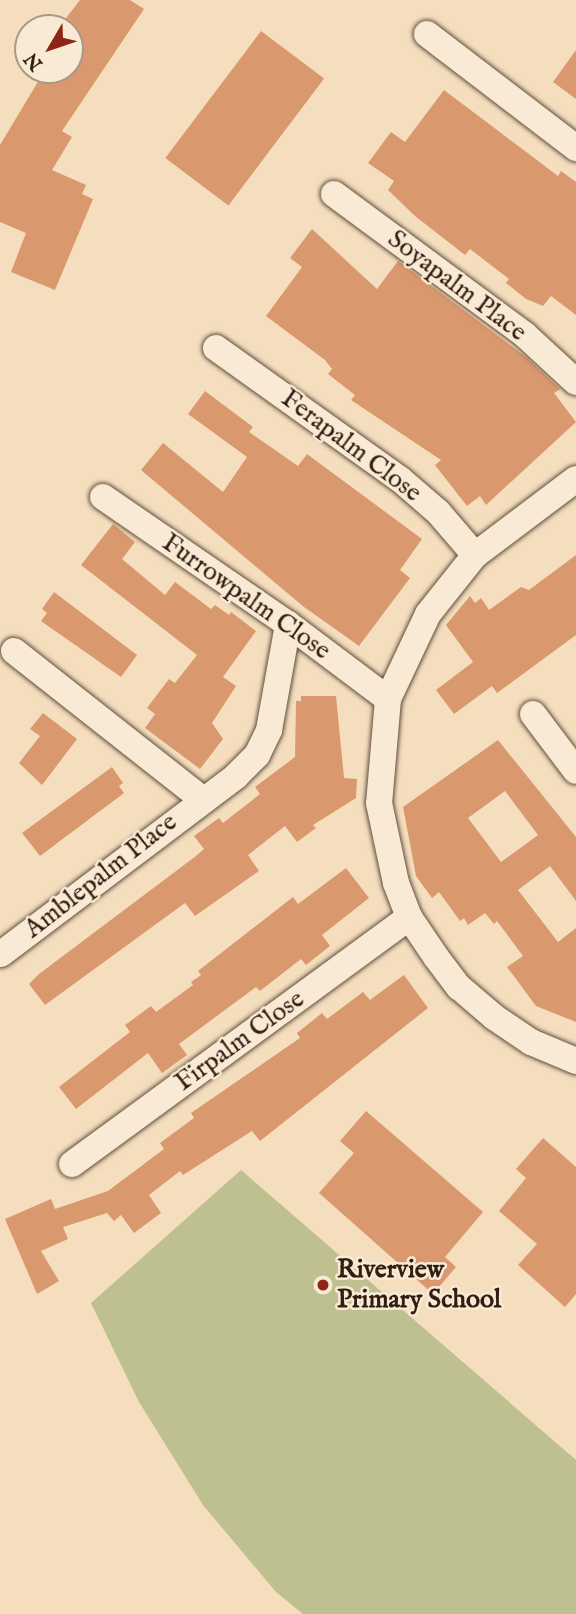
<!DOCTYPE html>
<style>
body{margin:0}
#map{position:relative;width:576px;height:1614px;overflow:hidden;background:#f4debe;font-family:"IM FELL English",serif}
div>[style]{position:absolute}
.green>*{inset:0;background:#bec08f}
.building>*{inset:0;background:#da986f;transform-origin:0 0}
.roads{filter:drop-shadow(0 0 2px #624d3c) drop-shadow(0 0 2px #624d3c)}
.minor>*{height:26px;margin:-13px;padding:0 13px;transform-origin:13px;border-radius:13px;background:#f8ead5}
.dots>*{width:19px;height:19px;translate:-50% -50%;box-sizing:border-box;border:4px solid #f8ead5;border-radius:50%}
span{translate:-50% -50%;white-space:nowrap;text-align:center;line-height:1.15;-webkit-text-stroke:5px #f8ead5;paint-order:stroke}
.street-label{font-size:26px;color:#321d11}
.poi-label{font-size:26px;color:#321d11;font-weight:700}
.left{translate:0 -50%;text-align:left}
.north{position:absolute;left:14px;top:14px;width:70px;height:70px;box-sizing:border-box;background:#f8ead5;border:2px solid #a99887;border-radius:50%;rotate:231deg;font-size:19px;font-weight:700;line-height:28px;text-align:center;color:#321d11}
.north::after{content:'';display:block;margin:auto;width:24px;height:32px;background:#8f2418;clip-path:polygon(50% 0,100% 100%,50% 72%,0 100%)}
</style>
<div id="map">
<div class="green">
<div style="clip-path:polygon(241px 1170px,576px 1460px,576px 1614px,303px 1614px,276px 1592px,203px 1505px,139px 1402px,91px 1303px)"></div>
</div>
<div class="building">
<div style="clip-path:polygon(80px 0,130px 0,144px 9px,62px 131px,72px 137px,52px 170px,86px 185px,82px 194px,93px 199px,55px 290px,11px 272px,26px 233px,0 222px,0 145px,45px 70px,70px 70px,70px 28px,60px 26px)"></div>
<div style="left:261px;top:31px;width:79px;height:159px;rotate:37deg"></div>
<div style="clip-path:polygon(576px 50px,576px 99px,553px 82px)"></div>
<div style="clip-path:polygon(444px 90px,558px 176px,561px 171px,576px 182px,576px 315px,551px 296px,543px 306px,526px 299px,506px 283px,509px 279px,470px 249px,465px 255px,415px 216px,388px 190px,394px 181px,368px 163px,391px 132px,405px 142px)"></div>
<div style="clip-path:polygon(312px 229px,377px 289px,398px 261px,526px 357px,560px 389px,554px 393px,576px 422px,486px 505px,480px 496px,467px 506px,435px 465px,441px 460px,351px 400px,355px 395px,328px 374px,332px 369px,325px 360px,266px 316px,302px 267px,290px 258px)"></div>
<div style="clip-path:polygon(205px 391px,253px 427px,249px 432px,298px 466px,307px 454px,422px 539px,400px 570px,410px 578px,359px 646px,304px 607px,141px 470px,163px 443px,223px 492px,247px 457px,188px 414px)"></div>
<div style="clip-path:polygon(113px 524px,135px 542px,122px 559px,165px 595px,175px 582px,211px 609px,215px 605px,229px 615px,231px 612px,256px 631px,223px 677px,236px 686px,212px 723px,223px 739px,200px 769px,145px 728px,155px 714px,147px 708px,169px 679px,175px 683px,197px 655px,81px 565px)"></div>
<div style="clip-path:polygon(576px 555px,576px 635px,497px 693px,492px 686px,454px 714px,436px 690px,473px 662px,446px 625px,470px 596px,475px 603px,481px 598px,489px 610px,521px 587px,529px 590px)"></div>
<div style="clip-path:polygon(54px 592px,137px 655px,121px 677px,41px 621px,47px 613px,42px 609px)"></div>
<div style="clip-path:polygon(301px 696px,336px 696px,344px 778px,357px 779px,356px 798px,313px 825px,316px 828px,297px 842px,285px 826px,248px 855px,259px 871px,195px 916px,185px 903px,45px 1005px,29px 984px,39px 974px,196px 856px,204px 849px,194px 836px,219px 818px,223px 823px,260px 794px,255px 787px,295px 757px,296px 701px,301px 701px)"></div>
<div style="clip-path:polygon(43px 713px,77px 739px,42px 785px,19px 763px,40px 736px,30px 729px)"></div>
<div style="clip-path:polygon(evenodd,498px 740px,576px 837px,576px 901px,550px 866px,518px 890px,558px 942px,576px 928px,576px 1022px,536px 1006px,507px 967px,523px 956px,497px 921px,494px 924px,485px 913px,468px 925px,464px 918px,460px 921px,439px 892px,432px 898px,416px 876px,403px 807px,498px 740px,505px 791px,538px 835px,501px 862px,468px 818px,505px 791px)"></div>
<div style="clip-path:polygon(112px 767px,123px 783px,119px 786px,124px 793px,40px 856px,22px 833px)"></div>
<div style="clip-path:polygon(346px 868px,369px 898px,322px 935px,330px 946px,306px 965px,301px 959px,260px 991px,256px 987px,179px 1044px,187px 1055px,162px 1073px,148px 1053px,76px 1109px,59px 1087px,130px 1032px,125px 1025px,151px 1006px,156px 1012px,193px 985px,191px 982px,201px 975px,198px 971px,293px 897px,298px 904px)"></div>
<div style="clip-path:polygon(404px 975px,428px 1008px,260px 1141px,252px 1131px,183px 1175px,180px 1171px,149px 1195px,161px 1213px,134px 1233px,121px 1215px,114px 1221px,107px 1213px,63px 1227px,68px 1239px,41px 1251px,59px 1281px,37px 1294px,5px 1219px,51px 1199px,55px 1209px,108px 1191px,164px 1149px,160px 1143px,194px 1118px,191px 1113px,300px 1038px,297px 1033px,322px 1013px,327px 1019px,363px 992px,370px 1000px)"></div>
<div style="clip-path:polygon(366px 1111px,483px 1212px,445px 1257px,456px 1267px,433px 1294px,319px 1193px,354px 1153px,340px 1141px)"></div>
<div style="clip-path:polygon(543px 1138px,576px 1167px,576px 1294px,565px 1307px,518px 1265px,537px 1244px,499px 1211px,526px 1178px,516px 1169px)"></div>
</div>
<div class="roads">
<div class="minor">
<div style="left:427px;top:34px;width:188px;rotate:37.4deg"></div>
<div style="left:334px;top:194px;width:237px;rotate:36.4deg"></div>
<div style="left:525px;top:335px;width:69px;rotate:42.7deg"></div>
<div style="left:216px;top:348px;width:227px;rotate:35.5deg"></div>
<div style="left:401px;top:480px;width:49px;rotate:40.9deg"></div>
<div style="left:438px;top:512px;width:57px;rotate:49.3deg"></div>
<div style="left:576px;top:479px;width:126px;rotate:143deg"></div>
<div style="left:475px;top:555px;width:75px;rotate:128.5deg"></div>
<div style="left:428px;top:614px;width:94px;rotate:115.2deg"></div>
<div style="left:388px;top:699px;width:104px;rotate:94.9deg"></div>
<div style="left:379px;top:803px;width:82px;rotate:78deg"></div>
<div style="left:396px;top:883px;width:36px;rotate:69deg"></div>
<div style="left:409px;top:917px;width:48px;rotate:56deg"></div>
<div style="left:436px;top:957px;width:38px;rotate:53deg"></div>
<div style="left:459px;top:987px;width:46px;rotate:40.6deg"></div>
<div style="left:494px;top:1017px;width:45px;rotate:34deg"></div>
<div style="left:531px;top:1042px;width:49px;rotate:22.9deg"></div>
<div style="left:103px;top:497px;width:224px;rotate:34.5deg"></div>
<div style="left:288px;top:624px;width:125px;rotate:36.9deg"></div>
<div style="left:14px;top:651px;width:238px;rotate:38.2deg"></div>
<div style="left:533px;top:714px;width:71px;rotate:53deg"></div>
<div style="left:1px;top:954px;width:295px;rotate:-37.1deg"></div>
<div style="left:236px;top:776px;width:30px;rotate:-45deg"></div>
<div style="left:257px;top:755px;width:28px;rotate:-64deg"></div>
<div style="left:269px;top:730px;width:108px;rotate:-79.8deg"></div>
<div style="left:72px;top:1164px;width:418px;rotate:-36.2deg"></div>
</div>
</div>
<div class="dots">
<div style="left:323px;top:1285px;background:#8f2418"></div>
</div>
<div class="street-label">
<span style="left:457px;top:286px;rotate:37deg">Soyapalm Place</span>
<span style="left:351px;top:446px;rotate:37deg">Ferapalm Close</span>
<span style="left:246px;top:597px;rotate:35deg">Furrowpalm Close</span>
<span style="left:101px;top:876px;rotate:-38deg">Amblepalm Place</span>
<span style="left:240px;top:1041px;rotate:-36deg">Firpalm Close</span>
</div>
<div class="poi-label">
<span class="left" style="left:337px;top:1285px">Riverview<br>Primary School</span>
</div>
<div class="north">N</div>
</div>
